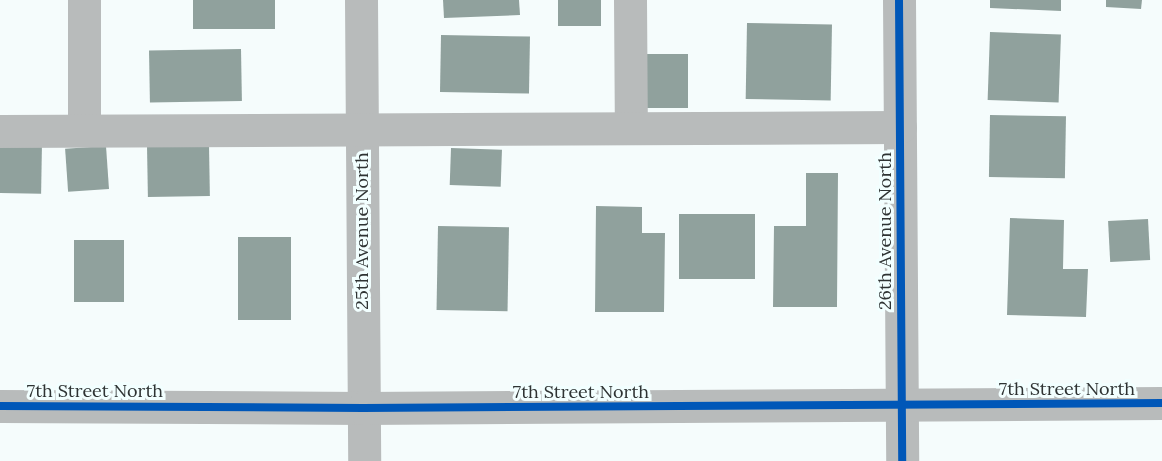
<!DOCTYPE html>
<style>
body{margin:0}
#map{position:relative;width:1162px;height:461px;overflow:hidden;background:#f5fcfc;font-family:Lora,serif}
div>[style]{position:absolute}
.building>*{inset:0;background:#90a19d;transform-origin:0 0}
.minor>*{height:33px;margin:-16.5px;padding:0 16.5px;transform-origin:16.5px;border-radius:16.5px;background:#b8bbbb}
.cycleway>*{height:8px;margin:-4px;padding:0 4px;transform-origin:4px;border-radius:4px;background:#0057b8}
span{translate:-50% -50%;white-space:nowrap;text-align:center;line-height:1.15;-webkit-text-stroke:6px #f2ffff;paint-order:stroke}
.street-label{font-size:18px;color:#2e3333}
</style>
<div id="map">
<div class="building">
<div style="left:193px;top:0;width:82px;height:29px"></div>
<div style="clip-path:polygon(443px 0,519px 0,520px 15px,444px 18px)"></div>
<div style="left:558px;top:0;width:43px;height:26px"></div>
<div style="clip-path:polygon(990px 0,1061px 0,1061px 11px,990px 8px)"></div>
<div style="clip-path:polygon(1106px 0,1142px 0,1141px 9px,1106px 7px)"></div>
<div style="left:747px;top:23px;width:85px;height:76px;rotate:1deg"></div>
<div style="left:990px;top:32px;width:71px;height:68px;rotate:2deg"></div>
<div style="left:441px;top:35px;width:89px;height:57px;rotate:1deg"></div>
<div style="left:241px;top:49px;width:52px;height:92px;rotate:89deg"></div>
<div style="left:644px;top:54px;width:44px;height:54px"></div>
<div style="left:990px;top:115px;width:76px;height:62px;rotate:1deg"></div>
<div style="left:0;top:142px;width:42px;height:51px;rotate:1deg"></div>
<div style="left:209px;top:145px;width:51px;height:62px;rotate:89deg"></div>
<div style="left:106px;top:146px;width:43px;height:41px;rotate:86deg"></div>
<div style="left:451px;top:148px;width:51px;height:37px;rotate:2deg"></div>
<div style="clip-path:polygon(806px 173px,838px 173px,837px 307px,773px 307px,774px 226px,806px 226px)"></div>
<div style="clip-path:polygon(596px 206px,642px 207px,642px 233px,665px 233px,664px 312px,595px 312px)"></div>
<div style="left:679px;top:214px;width:76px;height:65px"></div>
<div style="clip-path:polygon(1010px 218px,1064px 220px,1063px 269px,1088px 269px,1086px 317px,1007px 315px)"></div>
<div style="left:1148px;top:219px;width:41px;height:40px;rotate:87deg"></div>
<div style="left:438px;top:226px;width:71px;height:84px;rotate:1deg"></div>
<div style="left:238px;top:237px;width:53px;height:83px"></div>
<div style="left:74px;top:240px;width:50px;height:62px"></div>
</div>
<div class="minor">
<div style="left:84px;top:0;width:130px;rotate:90deg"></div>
<div style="left:361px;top:0;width:461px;rotate:89.6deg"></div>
<div style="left:630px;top:0;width:128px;rotate:89.6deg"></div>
<div style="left:899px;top:0;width:461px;rotate:89.6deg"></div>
<div style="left:0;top:131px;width:900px;rotate:-0.25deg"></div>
<div style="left:0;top:406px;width:363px;rotate:0.3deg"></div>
<div style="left:363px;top:408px;width:799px;rotate:-0.36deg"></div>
</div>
<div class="cycleway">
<div style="left:899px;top:0;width:461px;rotate:89.6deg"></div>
<div style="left:0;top:406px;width:363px;rotate:0.3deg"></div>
<div style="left:363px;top:408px;width:799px;rotate:-0.36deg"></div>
</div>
<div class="street-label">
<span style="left:362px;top:231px;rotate:-90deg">25th Avenue North</span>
<span style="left:885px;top:231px;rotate:-90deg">26th Avenue North</span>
<span style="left:1067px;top:389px">7th Street North</span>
<span style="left:95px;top:391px">7th Street North</span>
<span style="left:581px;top:392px">7th Street North</span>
</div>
</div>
